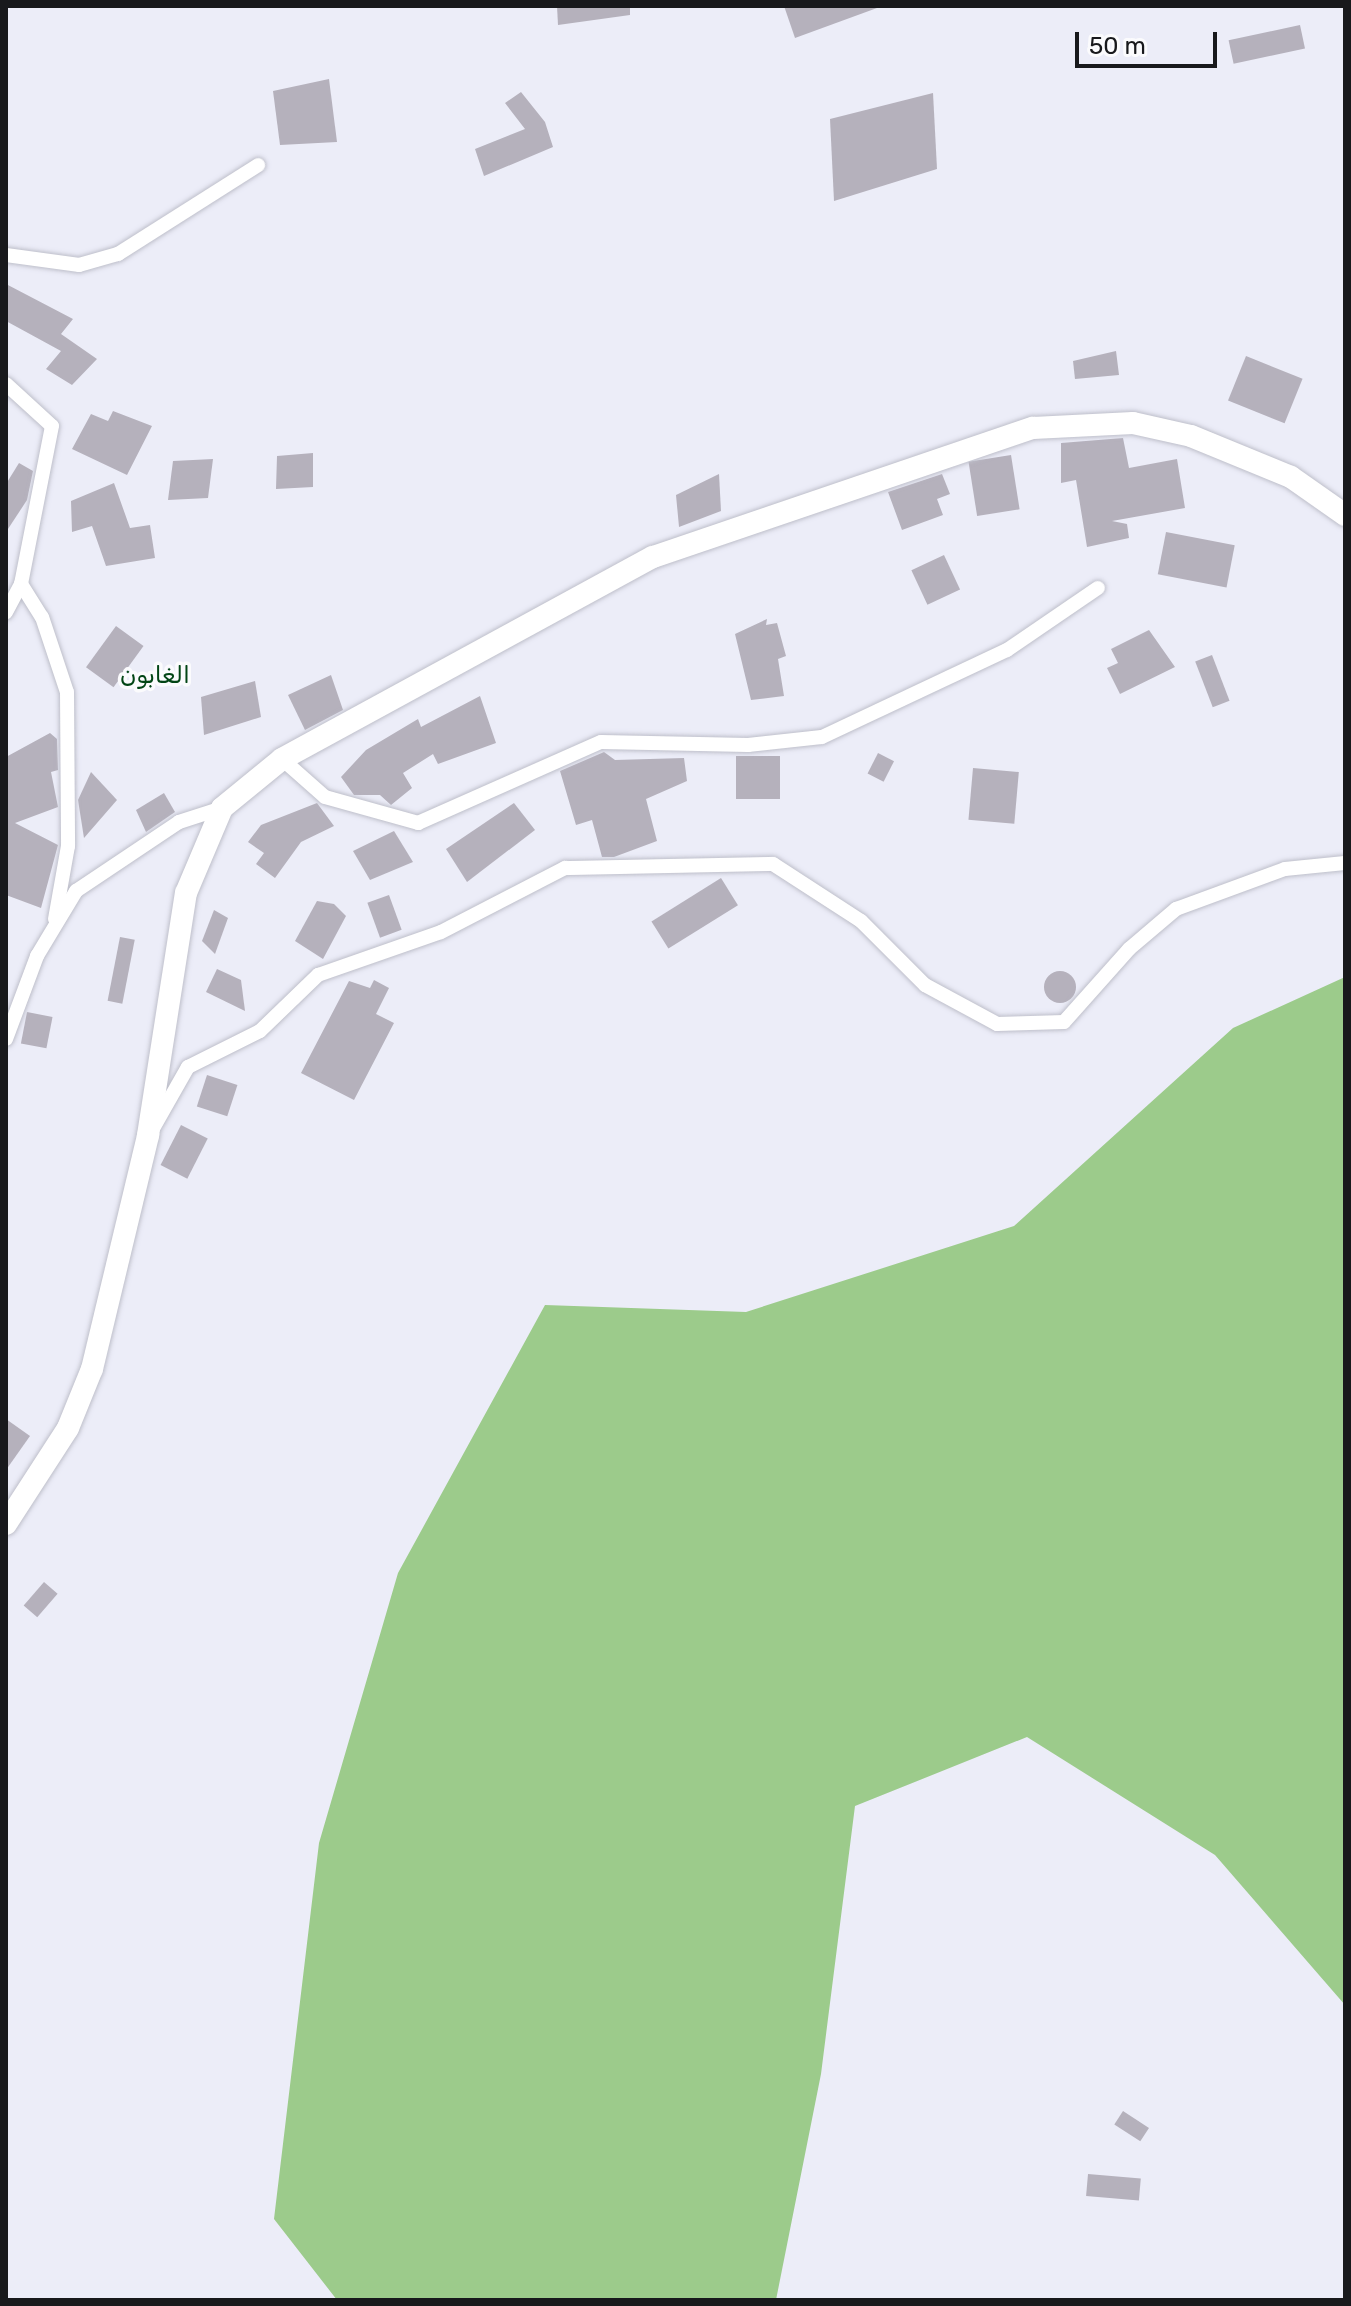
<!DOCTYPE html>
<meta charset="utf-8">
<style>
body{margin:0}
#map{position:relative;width:1351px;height:2306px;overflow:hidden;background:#ecedf8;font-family:Rubik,"Noto Sans Arabic",sans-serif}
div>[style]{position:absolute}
.forest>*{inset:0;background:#9ccb8b}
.building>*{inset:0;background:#b5b1bc;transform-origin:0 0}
.round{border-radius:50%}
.roads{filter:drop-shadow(0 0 2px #bebfca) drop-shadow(0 0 2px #bebfca)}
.street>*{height:14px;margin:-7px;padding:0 7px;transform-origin:7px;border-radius:7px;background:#fff}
.secondary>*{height:22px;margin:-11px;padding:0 11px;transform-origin:11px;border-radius:11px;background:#fff}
span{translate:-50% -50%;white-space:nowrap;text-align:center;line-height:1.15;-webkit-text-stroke:7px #fbfbfd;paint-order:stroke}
.quarter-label{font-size:24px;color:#024515}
.frame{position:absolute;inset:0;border:8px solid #18191c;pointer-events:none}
.scale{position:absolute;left:1075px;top:32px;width:142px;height:36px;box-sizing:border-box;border:4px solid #18191c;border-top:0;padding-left:10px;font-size:24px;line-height:28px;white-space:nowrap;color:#18191c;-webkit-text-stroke:6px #fbfbfd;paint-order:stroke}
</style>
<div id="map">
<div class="forest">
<div style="clip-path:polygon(1345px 977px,1345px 2005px,1215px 1855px,1027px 1737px,855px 1806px,821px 2074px,776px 2300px,337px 2300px,274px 2219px,319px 1843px,398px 1573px,545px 1305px,746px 1312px,1014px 1226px,1233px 1028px)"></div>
</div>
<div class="building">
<div style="clip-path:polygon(557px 6px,630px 6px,630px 15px,558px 25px)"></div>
<div style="clip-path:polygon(784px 6px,877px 6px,877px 8px,795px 38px)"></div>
<div style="left:1300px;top:25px;width:24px;height:73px;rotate:78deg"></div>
<div style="clip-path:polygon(329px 79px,337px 142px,280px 145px,273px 91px)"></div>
<div style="clip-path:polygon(521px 92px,545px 122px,553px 147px,484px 176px,475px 149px,525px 129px,505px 103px)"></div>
<div style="clip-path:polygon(933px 93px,937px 169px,834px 201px,830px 119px)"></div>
<div style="clip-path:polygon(6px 284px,73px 319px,61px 334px,97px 359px,72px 385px,46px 369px,61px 351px,6px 321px)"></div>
<div style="clip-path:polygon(1116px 351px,1119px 375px,1075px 379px,1073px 361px)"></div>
<div style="left:1246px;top:356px;width:61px;height:48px;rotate:22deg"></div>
<div style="clip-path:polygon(113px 411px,152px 426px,127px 475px,72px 449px,91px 414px,108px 421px)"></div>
<div style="clip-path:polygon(1123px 438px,1129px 468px,1177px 459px,1185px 508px,1112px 521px,1127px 524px,1129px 538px,1087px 547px,1076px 480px,1061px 483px,1061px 443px)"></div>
<div style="clip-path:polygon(313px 453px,313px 487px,276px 489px,277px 456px)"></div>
<div style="left:1011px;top:455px;width:55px;height:43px;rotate:81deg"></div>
<div style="clip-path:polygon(213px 459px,208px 498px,168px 500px,173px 461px)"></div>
<div style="clip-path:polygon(19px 463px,33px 471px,27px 500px,6px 532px,6px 484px)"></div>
<div style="clip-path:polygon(719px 474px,721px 511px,679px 527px,676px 495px)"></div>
<div style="clip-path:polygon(942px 474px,950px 494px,937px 499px,943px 515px,902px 530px,888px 492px)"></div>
<div style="clip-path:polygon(114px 483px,130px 528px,150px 525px,155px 558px,106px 566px,92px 526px,72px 532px,71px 501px)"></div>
<div style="left:1166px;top:532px;width:70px;height:43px;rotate:11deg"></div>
<div style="left:944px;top:555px;width:38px;height:36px;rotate:65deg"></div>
<div style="clip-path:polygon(767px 619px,766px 625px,777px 623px,786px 656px,778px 659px,784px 696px,751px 700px,735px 634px)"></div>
<div style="left:116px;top:626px;width:34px;height:51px;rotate:36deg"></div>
<div style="clip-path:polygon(1149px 630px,1175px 667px,1120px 694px,1107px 668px,1118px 663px,1111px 649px)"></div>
<div style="left:1212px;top:655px;width:49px;height:18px;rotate:69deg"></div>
<div style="clip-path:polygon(331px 675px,343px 710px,305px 730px,288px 695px)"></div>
<div style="clip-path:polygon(255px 681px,261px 717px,204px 735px,201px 697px)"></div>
<div style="clip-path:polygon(480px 696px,496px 743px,438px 764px,433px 754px,403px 773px,412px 788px,391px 805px,380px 795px,354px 795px,341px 777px,366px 750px,418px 719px,421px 727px)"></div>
<div style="clip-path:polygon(50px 733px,57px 739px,58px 770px,51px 772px,58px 807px,15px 823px,58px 845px,41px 908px,6px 895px,6px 757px)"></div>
<div style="clip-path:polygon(604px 752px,615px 760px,684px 758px,687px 781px,646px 799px,657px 841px,614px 857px,602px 857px,592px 820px,576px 825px,560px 771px)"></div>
<div style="left:878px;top:753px;width:18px;height:23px;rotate:27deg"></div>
<div style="left:736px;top:756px;width:44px;height:43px"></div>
<div style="left:973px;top:768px;width:46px;height:52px;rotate:5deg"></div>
<div style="clip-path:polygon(91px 772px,117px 800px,84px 838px,78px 800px)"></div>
<div style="clip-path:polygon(164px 793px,175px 812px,146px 832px,136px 810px)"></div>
<div style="clip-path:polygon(317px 803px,334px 826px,301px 842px,275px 878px,256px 864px,264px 853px,248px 842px,261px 825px)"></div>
<div style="clip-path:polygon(514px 803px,535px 830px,467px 882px,446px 849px)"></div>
<div style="clip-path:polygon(394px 831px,413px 862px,370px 880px,353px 851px)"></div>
<div style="left:721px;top:878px;width:32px;height:82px;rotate:58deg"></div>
<div style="left:389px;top:895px;width:37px;height:23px;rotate:70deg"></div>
<div style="clip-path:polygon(317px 901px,334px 904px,346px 916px,323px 959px,295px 941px)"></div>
<div style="clip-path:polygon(214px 910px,228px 918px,215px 954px,202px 941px)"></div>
<div style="left:120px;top:937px;width:15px;height:65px;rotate:11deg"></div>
<div style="clip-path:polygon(217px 969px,241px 980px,245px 1011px,206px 992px)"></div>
<div class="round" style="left:1044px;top:971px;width:32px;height:32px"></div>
<div style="clip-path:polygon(374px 980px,389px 988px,376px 1014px,394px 1023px,354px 1100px,301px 1073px,349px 981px,370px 988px)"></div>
<div style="left:27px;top:1012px;width:26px;height:32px;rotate:11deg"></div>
<div style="left:207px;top:1075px;width:32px;height:33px;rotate:18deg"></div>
<div style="left:181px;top:1125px;width:30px;height:45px;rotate:27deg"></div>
<div style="clip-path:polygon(6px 1419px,30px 1436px,6px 1470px)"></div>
<div style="left:44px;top:1582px;width:18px;height:31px;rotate:41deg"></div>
<div style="left:1123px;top:2111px;width:31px;height:16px;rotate:33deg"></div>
<div style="left:1088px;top:2174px;width:53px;height:22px;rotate:5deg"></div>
</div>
<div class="roads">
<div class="street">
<div style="left:6px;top:255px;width:74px;rotate:7.8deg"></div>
<div style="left:79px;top:265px;width:41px;rotate:-15.8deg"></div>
<div style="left:118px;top:254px;width:166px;rotate:-32.4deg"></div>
<div style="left:6px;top:384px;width:62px;rotate:42.4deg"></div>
<div style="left:52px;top:426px;width:161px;rotate:101.1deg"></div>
<div style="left:21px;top:584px;width:32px;rotate:118deg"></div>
<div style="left:21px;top:584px;width:39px;rotate:58deg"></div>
<div style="left:42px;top:617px;width:79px;rotate:71.6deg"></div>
<div style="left:67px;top:692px;width:154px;rotate:89.6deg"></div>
<div style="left:68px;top:846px;width:74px;rotate:100.1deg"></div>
<div style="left:282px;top:759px;width:57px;rotate:41.5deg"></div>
<div style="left:325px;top:797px;width:97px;rotate:15.6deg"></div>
<div style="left:418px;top:823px;width:200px;rotate:-23.9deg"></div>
<div style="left:601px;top:742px;width:147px;rotate:1.2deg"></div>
<div style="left:748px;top:745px;width:74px;rotate:-6.2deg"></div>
<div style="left:822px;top:737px;width:204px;rotate:-25.2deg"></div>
<div style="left:1007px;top:650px;width:110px;rotate:-34.3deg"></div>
<div style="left:6px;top:1039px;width:89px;rotate:-69.5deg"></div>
<div style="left:37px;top:956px;width:76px;rotate:-59deg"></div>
<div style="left:76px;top:891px;width:124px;rotate:-33.8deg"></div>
<div style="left:179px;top:822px;width:45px;rotate:-18deg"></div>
<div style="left:151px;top:1132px;width:75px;rotate:-60.4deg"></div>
<div style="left:188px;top:1067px;width:80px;rotate:-26.6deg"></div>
<div style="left:260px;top:1031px;width:81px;rotate:-44deg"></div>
<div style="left:318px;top:975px;width:130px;rotate:-19.3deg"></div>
<div style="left:441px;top:932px;width:140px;rotate:-27.3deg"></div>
<div style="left:565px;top:868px;width:208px;rotate:-1.1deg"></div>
<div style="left:773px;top:864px;width:105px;rotate:32.9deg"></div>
<div style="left:861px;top:921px;width:91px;rotate:45deg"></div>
<div style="left:925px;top:985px;width:82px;rotate:28.4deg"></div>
<div style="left:997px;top:1024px;width:67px;rotate:-1.7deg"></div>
<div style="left:1064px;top:1022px;width:98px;rotate:-48.3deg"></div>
<div style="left:1129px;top:949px;width:62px;rotate:-40.4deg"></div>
<div style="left:1176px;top:909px;width:116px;rotate:-20.2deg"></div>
<div style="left:1285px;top:869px;width:60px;rotate:-5.7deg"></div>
</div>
<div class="secondary">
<div style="left:6px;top:1524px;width:114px;rotate:-57.1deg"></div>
<div style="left:68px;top:1428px;width:64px;rotate:-67.9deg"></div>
<div style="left:92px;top:1369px;width:241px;rotate:-76.5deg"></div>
<div style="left:148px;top:1135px;width:245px;rotate:-81.1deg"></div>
<div style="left:186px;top:893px;width:92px;rotate:-67deg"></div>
<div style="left:222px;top:808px;width:77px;rotate:-39.2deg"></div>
<div style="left:282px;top:759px;width:422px;rotate:-28.6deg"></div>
<div style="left:653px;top:557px;width:401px;rotate:-18.8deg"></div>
<div style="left:1033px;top:428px;width:100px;rotate:-2.9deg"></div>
<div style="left:1133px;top:423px;width:59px;rotate:12.6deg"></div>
<div style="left:1191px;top:436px;width:108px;rotate:22.3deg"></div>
<div style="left:1291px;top:477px;width:66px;rotate:35.1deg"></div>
</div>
</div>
<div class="quarter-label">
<span style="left:155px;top:676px">الغابون</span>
</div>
<div class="frame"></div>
<div class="scale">50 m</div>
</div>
